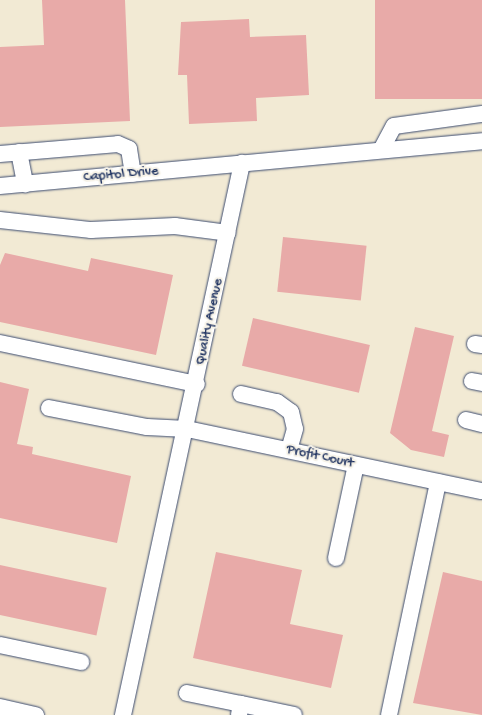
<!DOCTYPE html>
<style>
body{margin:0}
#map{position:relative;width:482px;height:715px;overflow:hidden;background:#f2ead4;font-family:"Gochi Hand",sans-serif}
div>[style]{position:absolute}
.building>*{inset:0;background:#e8aaa8;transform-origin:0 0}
.roads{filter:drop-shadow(0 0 1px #3b4b70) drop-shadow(0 0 1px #3b4b70)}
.minor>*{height:16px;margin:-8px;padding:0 8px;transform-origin:8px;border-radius:8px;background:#fff}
span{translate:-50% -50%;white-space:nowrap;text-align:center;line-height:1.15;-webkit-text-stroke:4px #f7f3e8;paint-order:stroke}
.street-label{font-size:14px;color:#1b2f5e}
</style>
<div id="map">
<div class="building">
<div style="clip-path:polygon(42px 0,125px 0,130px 121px,0 127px,0 47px,44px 45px)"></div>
<div style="left:375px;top:0;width:107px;height:99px"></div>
<div style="clip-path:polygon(249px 19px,250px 37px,306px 35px,309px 95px,256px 98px,257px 121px,189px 124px,187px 75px,178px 75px,181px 22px)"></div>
<div style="left:283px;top:237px;width:84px;height:55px;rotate:6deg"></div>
<div style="clip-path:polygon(5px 253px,88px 271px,91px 258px,173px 275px,156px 355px,0 322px,0 265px)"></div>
<div style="left:253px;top:318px;width:120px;height:49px;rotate:13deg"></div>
<div style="clip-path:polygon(415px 327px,454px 336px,432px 431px,449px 435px,444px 457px,411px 450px,390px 433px)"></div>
<div style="clip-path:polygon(0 382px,29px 389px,17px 444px,33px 447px,32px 454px,131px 476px,117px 543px,0 518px)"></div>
<div style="clip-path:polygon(216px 552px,302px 570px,290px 624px,343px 635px,331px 688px,193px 658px)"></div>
<div style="left:0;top:565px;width:109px;height:49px;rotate:12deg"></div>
<div style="clip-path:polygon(443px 572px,482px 581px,482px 715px,413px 703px)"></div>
</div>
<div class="roads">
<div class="minor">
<div style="left:381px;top:150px;width:27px;rotate:-62deg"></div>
<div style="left:394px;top:126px;width:89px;rotate:-7.8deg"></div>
<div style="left:19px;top:152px;width:33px;rotate:79deg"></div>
<div style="left:0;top:154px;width:118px;rotate:-4.8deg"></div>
<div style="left:118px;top:144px;width:12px;rotate:24deg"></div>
<div style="left:129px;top:149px;width:25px;rotate:81deg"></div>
<div style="left:0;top:186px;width:484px;rotate:-5.3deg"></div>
<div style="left:0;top:220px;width:92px;rotate:6.3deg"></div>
<div style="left:91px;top:230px;width:84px;rotate:-2.7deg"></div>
<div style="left:175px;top:226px;width:53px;rotate:7.5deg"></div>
<div style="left:0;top:343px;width:201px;rotate:11.8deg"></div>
<div style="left:475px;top:344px;width:7px;rotate:8deg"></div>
<div style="left:472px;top:381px;width:10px;rotate:11deg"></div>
<div style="left:241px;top:394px;width:37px;rotate:13deg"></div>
<div style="left:277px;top:402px;width:17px;rotate:36deg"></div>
<div style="left:291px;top:412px;width:17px;rotate:77deg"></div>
<div style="left:295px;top:429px;width:22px;rotate:106deg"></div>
<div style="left:49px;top:408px;width:100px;rotate:11deg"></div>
<div style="left:147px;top:427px;width:40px;rotate:2.9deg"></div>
<div style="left:187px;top:429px;width:301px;rotate:11.9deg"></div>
<div style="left:466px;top:420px;width:16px;rotate:14deg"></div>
<div style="left:336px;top:558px;width:95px;rotate:-77.9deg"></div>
<div style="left:0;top:645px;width:83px;rotate:11.9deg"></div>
<div style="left:187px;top:693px;width:55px;rotate:11.5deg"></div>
<div style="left:0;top:707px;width:37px;rotate:13deg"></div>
<div style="left:123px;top:715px;width:565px;rotate:-77.83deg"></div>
<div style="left:239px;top:715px;width:11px;rotate:-80deg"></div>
<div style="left:241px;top:704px;width:54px;rotate:11.7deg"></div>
<div style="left:389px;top:715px;width:238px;rotate:-78.1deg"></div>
</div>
</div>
<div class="street-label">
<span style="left:121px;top:175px;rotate:-5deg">Capitol Drive</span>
<span style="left:210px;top:322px;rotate:-78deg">Quality Avenue</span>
<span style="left:320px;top:457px;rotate:12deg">Profit Court</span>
</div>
</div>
